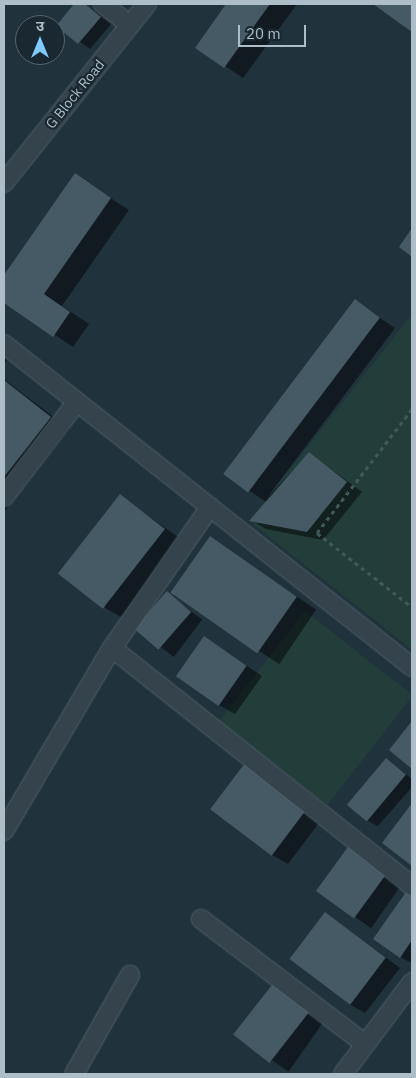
<!DOCTYPE html>
<meta charset="utf-8">
<style>
body{margin:0}
#map{position:relative;width:416px;height:1078px;overflow:hidden;background:#20323c;font-family:"IBM Plex Sans","Noto Sans Devanagari",sans-serif}
div>[style]{position:absolute}
.green>*{inset:0;background:#223d3a;transform-origin:0 0}
.shadow>*{inset:0;background:#0007;transform-origin:0 0}
.building>*{inset:0;background:#455a65;transform-origin:0 0}
.path>*{height:3px;margin-top:-1.5px;transform-origin:0;background:repeating-linear-gradient(90deg,#3f5957 0 4px,transparent 0 8px)}
.roads{filter:drop-shadow(0 0 1px #51616a) drop-shadow(0 0 1px #51616a)}
.street>*{height:18px;margin:-9px;padding:0 9px;transform-origin:9px;border-radius:9px;background:#34434c}
span{translate:-50% -50%;white-space:nowrap;text-align:center;line-height:1.15;-webkit-text-stroke:4.5px #192831;paint-order:stroke}
.street-label{font-size:14px;color:#aebec8}
.frame{position:absolute;inset:0;border:5px solid #aebec8;pointer-events:none}
.north{position:absolute;left:15px;top:15px;width:50px;height:50px;box-sizing:border-box;background:#192831;border:1px solid #55646d;border-radius:50%;rotate:0deg;font-size:14px;font-weight:700;line-height:20px;text-align:center;color:#aebec8}
.north::after{content:'';display:block;margin:auto;width:18px;height:22px;background:#7dcbff;clip-path:polygon(50% 0,100% 100%,50% 72%,0 100%)}
.scale{position:absolute;left:238px;top:25px;width:68px;height:22px;box-sizing:border-box;border:2px solid #aebec8;border-top:0;padding-left:6px;font-size:15px;line-height:18px;white-space:nowrap;color:#aebec8;-webkit-text-stroke:4px #192831;paint-order:stroke}
</style>
<div id="map">
<div class="green">
<div style="clip-path:polygon(412px 314px,412px 650px,249px 521px)"></div>
<div style="left:305px;top:611px;width:137px;height:139px;rotate:38deg"></div>
</div>
<div class="shadow">
<div style="clip-path:polygon(76px 4px,85px 4px,111px 24px,90px 49px,58px 26px)"></div>
<div style="clip-path:polygon(228px 4px,297px 4px,243px 78px,196px 47px)"></div>
<div style="clip-path:polygon(375px 4px,412px 4px,412px 30px)"></div>
<div style="clip-path:polygon(75px 175px,129px 210px,62px 306px,89px 324px,73px 347px,4px 301px,4px 278px)"></div>
<div style="clip-path:polygon(355px 301px,395px 328px,266px 499px,309px 453px,362px 492px,323px 540px,266px 529px,251px 520px,266px 502px,225px 474px)"></div>
<div style="clip-path:polygon(4px 358px,7px 360px,4px 365px)"></div>
<div style="clip-path:polygon(4px 379px,69px 429px,4px 512px)"></div>
<div style="clip-path:polygon(120px 496px,181px 539px,121px 617px,105px 608px)"></div>
<div style="left:210px;top:538px;width:128px;height:66px;rotate:34deg"></div>
<div style="left:167px;top:593px;width:44px;height:47px;rotate:37deg"></div>
<div style="clip-path:polygon(204px 637px,262px 676px,235px 714px,219px 705px)"></div>
<div style="clip-path:polygon(387px 760px,412px 779px,412px 787px,378px 826px,366px 820px)"></div>
<div style="clip-path:polygon(262px 774px,322px 819px,288px 864px,272px 855px)"></div>
<div style="clip-path:polygon(412px 805px,412px 864px,384px 843px)"></div>
<div style="left:350px;top:845px;width:65px;height:56px;rotate:35deg"></div>
<div style="clip-path:polygon(407px 893px,412px 897px,412px 963px,400px 957px)"></div>
<div style="clip-path:polygon(325px 913px,400px 968px,365px 1013px,349px 1004px)"></div>
<div style="left:275px;top:983px;width:62px;height:65px;rotate:35deg"></div>
</div>
<div class="building">
<div style="clip-path:polygon(74px 4px,85px 4px,101px 17px,78px 44px,56px 26px)"></div>
<div style="clip-path:polygon(226px 4px,270px 4px,224px 68px,195px 48px)"></div>
<div style="clip-path:polygon(373px 4px,412px 4px,412px 32px)"></div>
<div style="clip-path:polygon(75px 173px,111px 198px,44px 294px,70px 312px,53px 337px,4px 303px,4px 275px)"></div>
<div style="clip-path:polygon(412px 228px,412px 257px,399px 247px)"></div>
<div style="left:355px;top:299px;width:31px;height:219px;rotate:37deg"></div>
<div style="clip-path:polygon(4px 380px,51px 417px,4px 477px)"></div>
<div style="clip-path:polygon(309px 452px,347px 482px,307px 532px,249px 521px)"></div>
<div style="left:120px;top:494px;width:57px;height:101px;rotate:38deg"></div>
<div style="left:210px;top:536px;width:106px;height:69px;rotate:35deg"></div>
<div style="left:167px;top:591px;width:32px;height:50px;rotate:41deg"></div>
<div style="left:204px;top:636px;width:52px;height:49px;rotate:35deg"></div>
<div style="clip-path:polygon(412px 721px,412px 769px,389px 750px)"></div>
<div style="left:386px;top:758px;width:26px;height:61px;rotate:40deg"></div>
<div style="left:245px;top:763px;width:77px;height:58px;rotate:37deg"></div>
<div style="clip-path:polygon(412px 803px,412px 866px,382px 843px)"></div>
<div style="left:350px;top:844px;width:47px;height:58px;rotate:36deg"></div>
<div style="clip-path:polygon(406px 892px,412px 896px,412px 940px,400px 958px,373px 939px)"></div>
<div style="left:325px;top:912px;width:76px;height:59px;rotate:37deg"></div>
<div style="left:275px;top:981px;width:46px;height:68px;rotate:38deg"></div>
</div>
<div class="path">
<div style="left:412px;top:409px;width:156px;rotate:127.5deg"></div>
<div style="left:317px;top:533px;width:120px;rotate:37.9deg"></div>
</div>
<div class="roads">
<div class="street">
<div style="left:103px;top:4px;width:34px;rotate:38deg"></div>
<div style="left:4px;top:183px;width:229px;rotate:-51.4deg"></div>
<div style="left:4px;top:344px;width:520px;rotate:38.37deg"></div>
<div style="left:4px;top:497px;width:120px;rotate:-52.5deg"></div>
<div style="left:112px;top:648px;width:383px;rotate:38.4deg"></div>
<div style="left:4px;top:831px;width:212px;rotate:-59.5deg"></div>
<div style="left:112px;top:648px;width:172px;rotate:-55.2deg"></div>
<div style="left:201px;top:919px;width:205px;rotate:37.3deg"></div>
<div style="left:74px;top:1074px;width:114px;rotate:-60.5deg"></div>
<div style="left:343px;top:1074px;width:115px;rotate:-53.1deg"></div>
</div>
</div>
<div class="street-label">
<span style="left:75px;top:94px;rotate:-51deg">G Block Road</span>
</div>
<div class="frame"></div>
<div class="north">उ</div>
<div class="scale">20 m</div>
</div>
